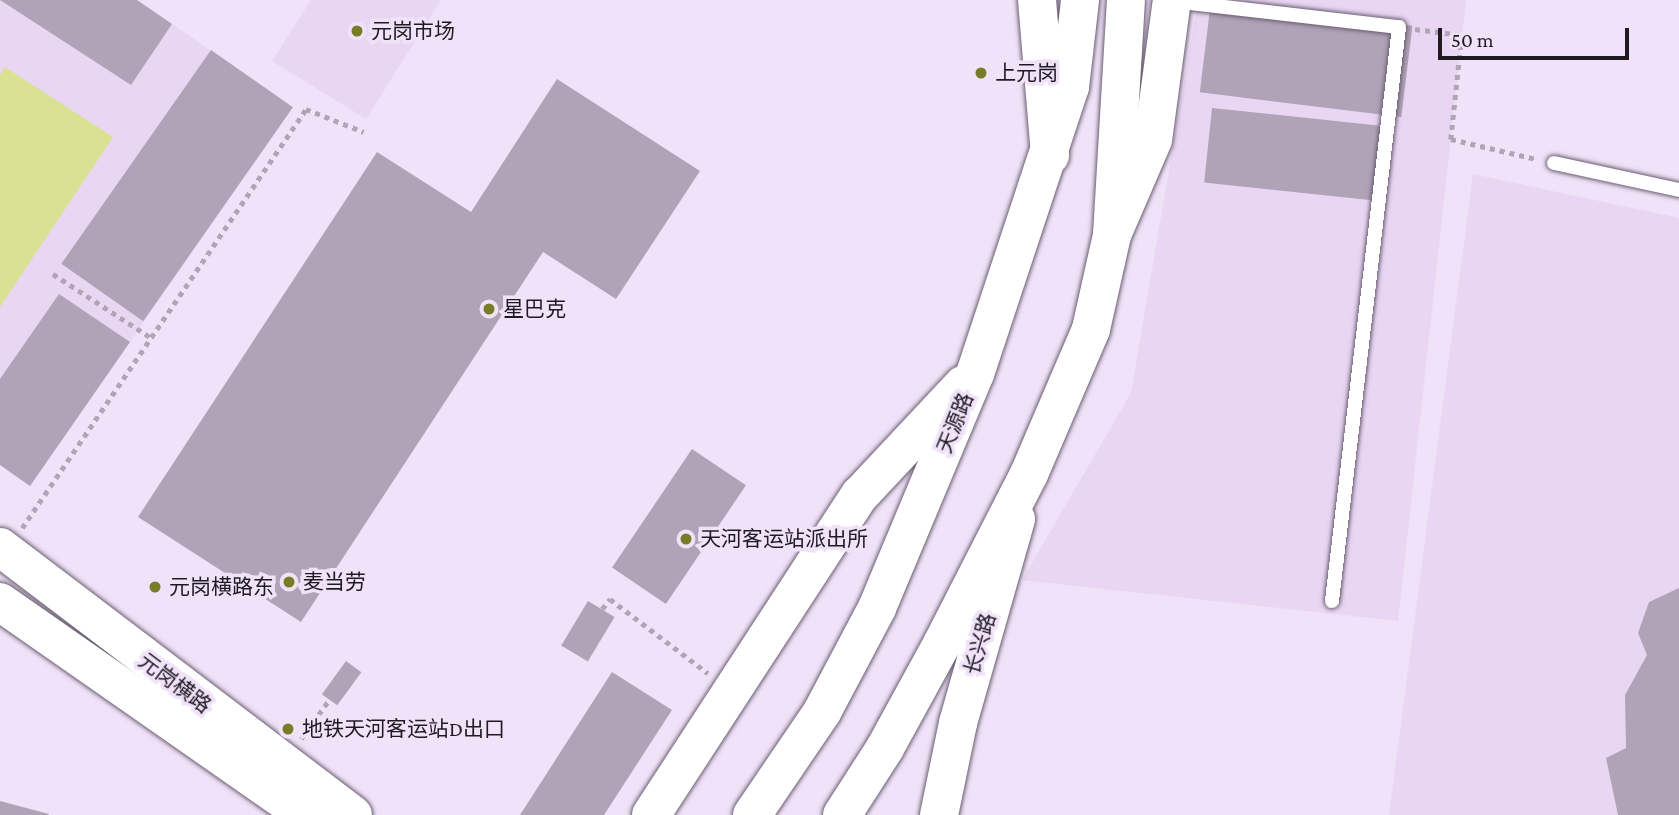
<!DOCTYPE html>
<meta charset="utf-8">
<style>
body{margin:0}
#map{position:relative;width:1679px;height:815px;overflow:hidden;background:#f0e2f8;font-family:"Crimson Pro","Noto Sans SC",serif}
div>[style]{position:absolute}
.built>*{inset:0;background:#e8d6f3}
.green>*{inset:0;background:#dae192}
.building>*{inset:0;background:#b0a3b8;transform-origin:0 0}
.path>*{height:4.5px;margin-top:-2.25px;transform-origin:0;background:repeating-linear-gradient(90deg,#b0a5b7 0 5px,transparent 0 10px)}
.roads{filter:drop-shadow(0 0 2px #6a5e72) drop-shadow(0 0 2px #6a5e72)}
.lane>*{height:14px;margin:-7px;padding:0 7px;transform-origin:7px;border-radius:7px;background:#fff}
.secondary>*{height:38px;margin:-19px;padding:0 19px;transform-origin:19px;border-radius:19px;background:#fff}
.highway>*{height:38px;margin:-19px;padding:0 19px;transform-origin:19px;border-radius:19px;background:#fff}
.dots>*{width:19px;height:19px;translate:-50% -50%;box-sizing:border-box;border:4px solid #f0e2f8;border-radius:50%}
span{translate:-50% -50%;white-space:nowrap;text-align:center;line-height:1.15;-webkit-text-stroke:7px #f0e2f8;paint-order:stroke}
.poi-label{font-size:21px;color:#1f1a22}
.left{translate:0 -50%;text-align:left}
.street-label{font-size:21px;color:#1f1a22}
.scale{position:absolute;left:1438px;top:28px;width:191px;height:32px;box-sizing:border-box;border:4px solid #1f1a22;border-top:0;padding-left:9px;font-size:21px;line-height:24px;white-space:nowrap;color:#1f1a22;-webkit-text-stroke:5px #f0e2f8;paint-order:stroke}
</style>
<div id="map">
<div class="built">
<div style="clip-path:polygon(0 0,137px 0,293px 107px,30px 486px,0 465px)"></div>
<div style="clip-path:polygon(311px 0,441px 0,366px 119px,272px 61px)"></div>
<div style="clip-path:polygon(1198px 0,1466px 0,1398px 621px,1022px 580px,1131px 393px)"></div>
<div style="clip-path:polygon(1473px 174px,1679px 218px,1679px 815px,1389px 815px)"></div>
</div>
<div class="green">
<div style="clip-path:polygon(5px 67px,113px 137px,0 307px,0 75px)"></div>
</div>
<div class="building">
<div style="clip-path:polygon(0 0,137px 0,172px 24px,131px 85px)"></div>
<div style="left:1211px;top:1px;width:203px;height:92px;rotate:7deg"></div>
<div style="left:211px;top:50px;width:100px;height:261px;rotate:35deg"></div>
<div style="clip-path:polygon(557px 79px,700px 171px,616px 299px,543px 252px,301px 622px,138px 517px,377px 152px,471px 212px)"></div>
<div style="left:1212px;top:108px;width:183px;height:75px;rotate:6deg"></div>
<div style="clip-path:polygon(59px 294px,130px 342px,30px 486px,0 465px,0 379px)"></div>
<div style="left:692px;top:449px;width:65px;height:143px;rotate:34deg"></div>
<div style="clip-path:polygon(1679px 588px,1679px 815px,1618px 815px,1606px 758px,1626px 748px,1625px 695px,1647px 655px,1638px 633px,1649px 602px)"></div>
<div style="left:588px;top:601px;width:31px;height:52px;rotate:31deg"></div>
<div style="left:346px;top:661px;width:19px;height:41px;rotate:36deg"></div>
<div style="clip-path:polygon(612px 672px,672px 710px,604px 815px,520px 815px)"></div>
<div style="clip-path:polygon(0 801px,49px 814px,48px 815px,0 815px)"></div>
</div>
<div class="path">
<div style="left:1415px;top:29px;width:47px;rotate:7.3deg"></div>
<div style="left:1462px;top:35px;width:105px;rotate:96deg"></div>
<div style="left:1451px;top:139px;width:87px;rotate:13.2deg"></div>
<div style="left:53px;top:274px;width:119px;rotate:33deg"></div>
<div style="left:22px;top:528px;width:506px;rotate:-55.87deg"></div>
<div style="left:306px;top:109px;width:62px;rotate:21.6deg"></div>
<div style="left:602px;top:609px;width:13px;rotate:-51deg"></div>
<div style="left:610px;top:599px;width:123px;rotate:37.1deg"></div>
<div style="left:301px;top:739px;width:48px;rotate:-54.3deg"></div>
</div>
<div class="roads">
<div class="lane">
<div style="left:1173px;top:1px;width:227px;rotate:6.6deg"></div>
<div style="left:1399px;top:27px;width:578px;rotate:96.66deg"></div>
<div style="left:1554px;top:163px;width:128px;rotate:12.2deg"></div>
</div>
<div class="secondary">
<div style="left:1037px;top:0;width:156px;rotate:85.2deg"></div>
<div style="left:1112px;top:235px;width:103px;rotate:-66.7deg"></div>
<div style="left:1153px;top:140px;width:141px;rotate:-82.3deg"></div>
<div style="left:0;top:547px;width:443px;rotate:37.2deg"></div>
<div style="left:0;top:602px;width:372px;rotate:34.9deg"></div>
<div style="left:939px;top:815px;width:94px;rotate:-78.3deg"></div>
<div style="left:958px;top:723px;width:212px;rotate:-74.1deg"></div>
</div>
<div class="highway">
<div style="left:651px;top:815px;width:382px;rotate:-56.9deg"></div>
<div style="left:860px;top:495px;width:151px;rotate:-46.9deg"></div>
<div style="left:752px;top:815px;width:125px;rotate:-55.8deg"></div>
<div style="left:822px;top:712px;width:118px;rotate:-62.1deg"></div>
<div style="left:877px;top:608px;width:254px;rotate:-67.3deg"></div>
<div style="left:975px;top:374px;width:302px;rotate:-71.7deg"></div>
<div style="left:1070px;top:87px;width:88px;rotate:-83.4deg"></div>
<div style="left:842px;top:815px;width:80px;rotate:-57.3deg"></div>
<div style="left:885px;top:748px;width:119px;rotate:-61.3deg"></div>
<div style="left:942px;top:644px;width:191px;rotate:-62.9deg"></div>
<div style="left:1029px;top:474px;width:158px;rotate:-66.8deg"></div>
<div style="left:1091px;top:329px;width:96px;rotate:-77.4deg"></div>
<div style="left:1112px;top:235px;width:235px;rotate:-86.6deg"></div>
</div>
</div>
<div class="dots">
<div style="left:357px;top:31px;background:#777c26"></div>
<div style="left:981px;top:73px;background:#777c26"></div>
<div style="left:489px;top:309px;background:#777c26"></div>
<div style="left:686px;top:539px;background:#777c26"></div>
<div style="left:289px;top:582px;background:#777c26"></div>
<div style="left:155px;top:587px;background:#777c26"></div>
<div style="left:288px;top:729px;background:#777c26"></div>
</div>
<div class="poi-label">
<span class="left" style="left:371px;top:31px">元岗市场</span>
<span class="left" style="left:995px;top:73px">上元岗</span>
<span class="left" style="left:503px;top:309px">星巴克</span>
<span class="left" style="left:700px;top:539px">天河客运站派出所</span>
<span class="left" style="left:303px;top:582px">麦当劳</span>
<span class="left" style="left:169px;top:587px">元岗横路东</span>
<span class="left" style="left:302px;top:729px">地铁天河客运站D出口</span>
</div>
<div class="street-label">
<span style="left:955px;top:423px;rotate:-68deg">天源路</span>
<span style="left:980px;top:644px;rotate:-74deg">长兴路</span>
<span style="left:175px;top:683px;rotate:37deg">元岗横路</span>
</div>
<div class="scale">50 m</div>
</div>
